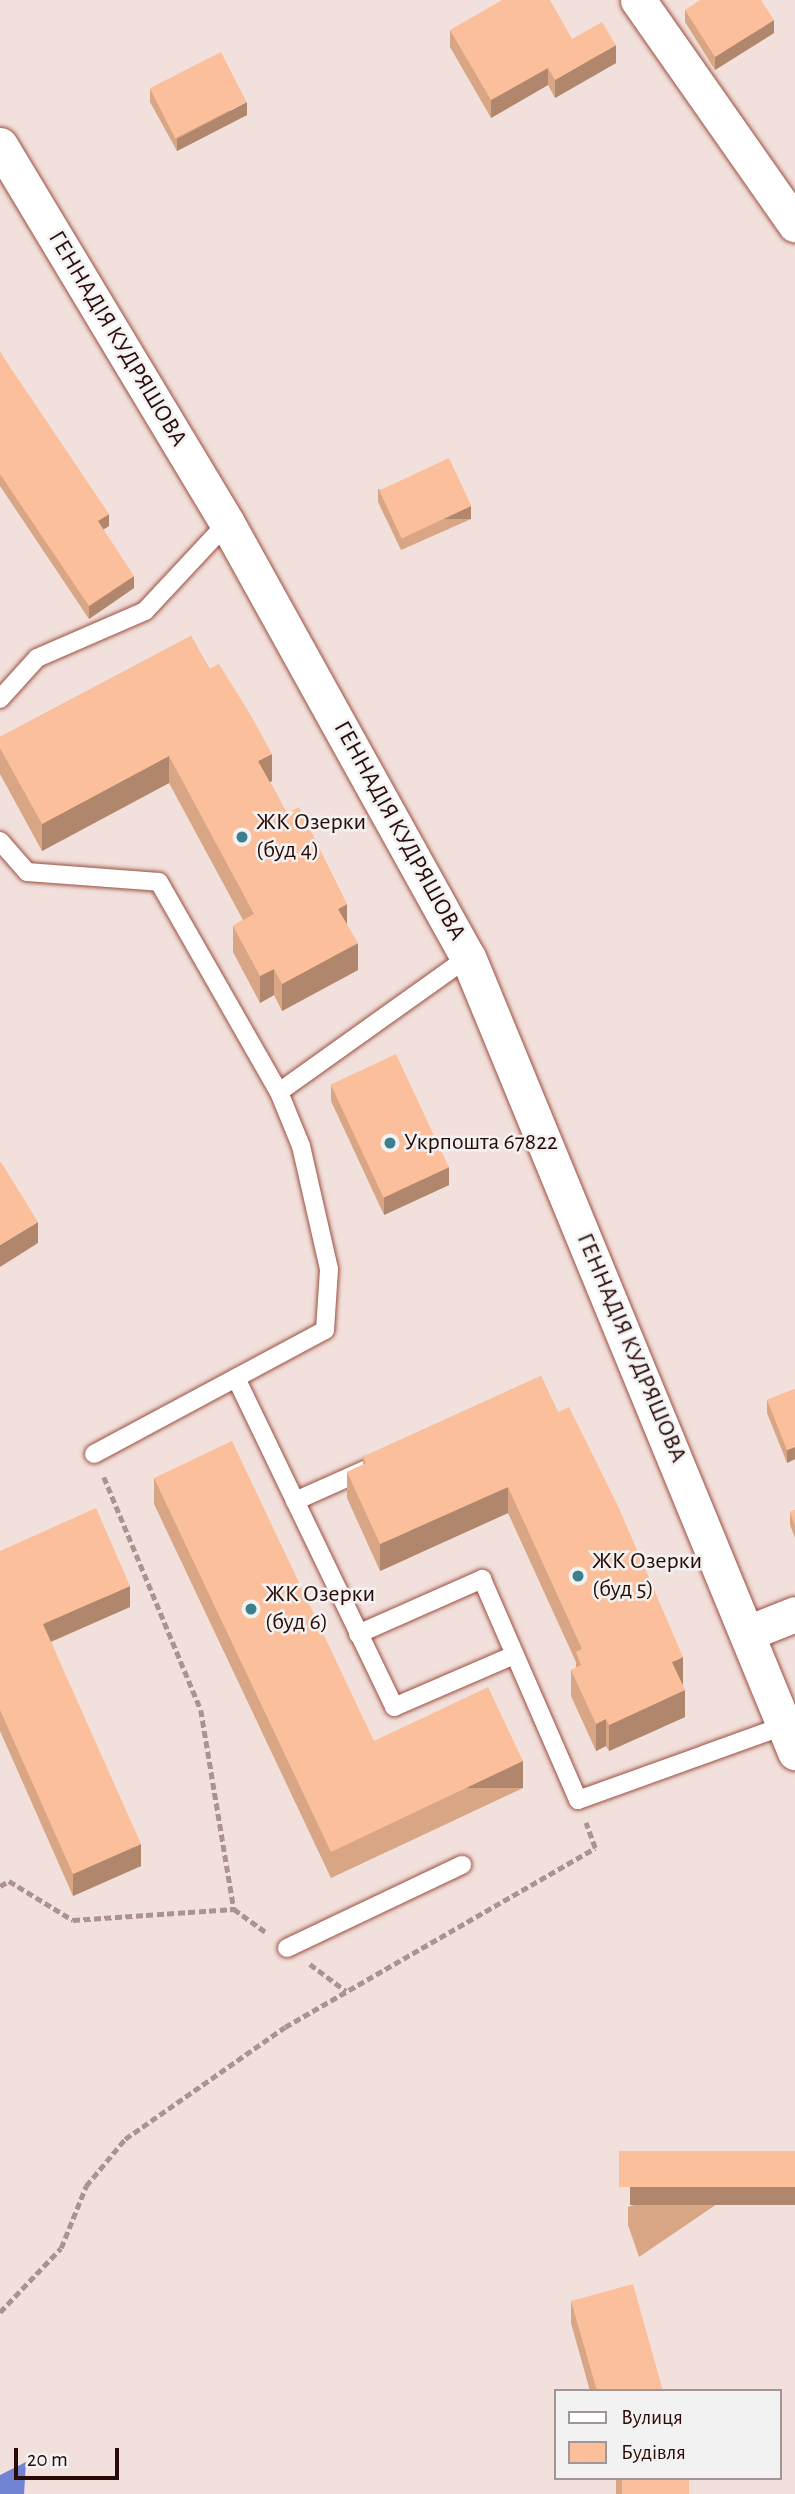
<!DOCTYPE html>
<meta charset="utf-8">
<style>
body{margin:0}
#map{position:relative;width:795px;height:2494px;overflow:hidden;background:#f2e0dc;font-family:"Alegreya Sans",sans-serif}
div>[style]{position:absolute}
.water>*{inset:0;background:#7184d4}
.path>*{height:4.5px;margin-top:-2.25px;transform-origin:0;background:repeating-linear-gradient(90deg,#ab948f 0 7px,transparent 0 10.5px)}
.roads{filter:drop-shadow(0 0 2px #9b4e3f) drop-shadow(0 0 2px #9b4e3f)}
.lane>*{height:18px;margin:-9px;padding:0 9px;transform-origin:9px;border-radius:9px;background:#fff}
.street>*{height:35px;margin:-17.5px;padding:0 17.5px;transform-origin:17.5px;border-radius:17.5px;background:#fff}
.wall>*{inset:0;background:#d8a585;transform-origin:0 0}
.shaded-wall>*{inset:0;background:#b0866c;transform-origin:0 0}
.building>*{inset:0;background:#fbc09b;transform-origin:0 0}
.dots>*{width:19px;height:19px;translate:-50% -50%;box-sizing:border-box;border:4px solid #f2f2f2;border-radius:50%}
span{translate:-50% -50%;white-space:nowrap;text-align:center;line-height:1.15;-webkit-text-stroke:5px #f2f2f2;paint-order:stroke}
.street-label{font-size:24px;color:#2a0b06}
.poi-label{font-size:24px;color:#2a0b06}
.left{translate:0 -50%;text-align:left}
.legend{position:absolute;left:554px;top:2389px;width:228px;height:91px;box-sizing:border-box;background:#f2f2f2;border:2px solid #a29694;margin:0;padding:9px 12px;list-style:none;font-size:21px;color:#2a0b06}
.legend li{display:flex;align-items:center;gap:14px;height:35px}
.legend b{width:35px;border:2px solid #a29694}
.scale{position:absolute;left:14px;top:2448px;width:105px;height:32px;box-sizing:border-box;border:4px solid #2a0b06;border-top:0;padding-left:9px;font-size:21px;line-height:24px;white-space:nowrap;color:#2a0b06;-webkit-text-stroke:5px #f2f2f2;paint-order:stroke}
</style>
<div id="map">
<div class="water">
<div style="clip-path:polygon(26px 2462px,24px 2494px,0 2494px,0 2475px)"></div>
</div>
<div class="path">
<div style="left:104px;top:1477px;width:252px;rotate:67.4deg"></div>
<div style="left:201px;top:1710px;width:202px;rotate:80.6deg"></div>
<div style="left:0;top:1886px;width:10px;rotate:-29deg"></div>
<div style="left:9px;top:1881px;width:75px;rotate:31.4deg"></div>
<div style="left:73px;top:1920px;width:161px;rotate:-3.9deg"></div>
<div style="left:234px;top:1909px;width:39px;rotate:36deg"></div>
<div style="left:310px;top:1964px;width:45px;rotate:36.9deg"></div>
<div style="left:0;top:2312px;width:88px;rotate:-46.4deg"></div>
<div style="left:61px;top:2248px;width:67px;rotate:-68deg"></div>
<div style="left:86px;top:2186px;width:61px;rotate:-50.3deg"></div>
<div style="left:125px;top:2139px;width:195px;rotate:-35deg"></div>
<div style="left:285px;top:2027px;width:358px;rotate:-30deg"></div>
<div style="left:595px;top:1848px;width:27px;rotate:-110deg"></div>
</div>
<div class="roads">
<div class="lane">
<div style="left:0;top:699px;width:55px;rotate:-47.9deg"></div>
<div style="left:37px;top:658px;width:118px;rotate:-23.5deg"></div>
<div style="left:145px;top:611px;width:120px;rotate:-47deg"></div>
<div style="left:0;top:841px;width:41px;rotate:48.9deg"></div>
<div style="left:27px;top:872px;width:132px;rotate:4.3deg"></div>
<div style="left:159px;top:882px;width:242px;rotate:60.3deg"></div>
<div style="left:236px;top:1378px;width:365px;rotate:64.3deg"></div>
<div style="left:394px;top:1707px;width:131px;rotate:-23.4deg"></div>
<div style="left:94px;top:1454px;width:262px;rotate:-28.2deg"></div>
<div style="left:325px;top:1330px;width:61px;rotate:-86.2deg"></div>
<div style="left:329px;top:1269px;width:126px;rotate:-102.8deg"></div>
<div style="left:301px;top:1146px;width:58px;rotate:-112.2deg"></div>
<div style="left:279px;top:1092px;width:232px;rotate:-35.5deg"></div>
<div style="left:295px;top:1501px;width:81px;rotate:-24deg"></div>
<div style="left:358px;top:1634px;width:136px;rotate:-23.9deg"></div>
<div style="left:482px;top:1579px;width:241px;rotate:66.5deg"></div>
<div style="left:578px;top:1800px;width:219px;rotate:-19.8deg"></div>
<div style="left:287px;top:1948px;width:194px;rotate:-25.4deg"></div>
</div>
<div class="street">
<div style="left:638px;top:0;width:274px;rotate:55deg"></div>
<div style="left:0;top:145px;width:441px;rotate:59deg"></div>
<div style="left:227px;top:523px;width:496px;rotate:61deg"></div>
<div style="left:468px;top:957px;width:860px;rotate:67.64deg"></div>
<div style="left:750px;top:1632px;width:48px;rotate:-21.8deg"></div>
</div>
</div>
<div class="wall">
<div style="clip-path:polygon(685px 10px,774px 33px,715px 70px,685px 22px)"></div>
<div style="clip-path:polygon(450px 30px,572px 39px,616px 63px,555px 98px,548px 85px,491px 118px,450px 47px)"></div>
<div style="clip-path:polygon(150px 89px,247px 115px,177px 151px,150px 102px)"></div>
<div style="clip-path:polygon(0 352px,109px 526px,103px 529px,134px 588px,89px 619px,0 486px)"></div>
<div style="clip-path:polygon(378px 489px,471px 519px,401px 550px,378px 502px)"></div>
<div style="clip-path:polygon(191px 636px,272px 781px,270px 782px,347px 925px,358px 970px,282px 1011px,274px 995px,260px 1003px,233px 952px,233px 926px,243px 920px,169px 783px,42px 851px,0 774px,0 737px)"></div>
<div style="clip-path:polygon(331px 1084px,449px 1185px,384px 1215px,331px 1101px)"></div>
<div style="clip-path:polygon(541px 1376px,683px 1684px,685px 1717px,609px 1751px,606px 1746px,596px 1751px,571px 1696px,571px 1670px,576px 1668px,576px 1662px,508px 1513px,380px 1571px,347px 1498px,347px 1472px,363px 1465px,363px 1457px)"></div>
<div style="clip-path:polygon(795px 1389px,795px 1459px,787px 1463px,767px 1413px,767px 1400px)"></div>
<div style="clip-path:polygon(154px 1478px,374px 1741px,523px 1788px,331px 1878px,154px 1504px)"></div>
<div style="clip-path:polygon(795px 1510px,795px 1538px,790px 1525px,790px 1512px)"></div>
<div style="clip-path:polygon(0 1551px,130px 1607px,51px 1642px,141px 1866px,73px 1896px,0 1731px)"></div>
<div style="clip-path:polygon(795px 2151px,639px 2257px,628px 2225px,628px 2207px)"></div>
<div style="clip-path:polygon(571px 2301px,663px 2391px,590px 2391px,571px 2323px)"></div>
<div style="left:616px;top:2478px;width:73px;height:16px"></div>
</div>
<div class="shaded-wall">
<div style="clip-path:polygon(774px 20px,774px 33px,715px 70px,715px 57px)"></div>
<div style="clip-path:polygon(616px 45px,616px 63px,555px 98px,555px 80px)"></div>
<div style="clip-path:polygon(548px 68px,548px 85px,491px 118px,491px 100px)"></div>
<div style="clip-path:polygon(247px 102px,247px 115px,177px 151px,177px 139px)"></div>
<div style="left:471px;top:506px;width:13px;height:77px;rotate:90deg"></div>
<div style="clip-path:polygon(109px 514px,109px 526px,98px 533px,98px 521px)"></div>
<div style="clip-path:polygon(134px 576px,134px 588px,89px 619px,89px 606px)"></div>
<div style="clip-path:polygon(272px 754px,272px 781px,258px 788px,258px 761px)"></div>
<div style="clip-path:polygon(169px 756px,169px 783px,42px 851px,42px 824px)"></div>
<div style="clip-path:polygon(347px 904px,347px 930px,338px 909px)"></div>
<div style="clip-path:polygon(358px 943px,358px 970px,282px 1011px,282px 984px)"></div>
<div style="clip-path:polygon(274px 969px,274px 995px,260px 1003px,260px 976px)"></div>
<div style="clip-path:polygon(449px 1167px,449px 1185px,384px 1215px,384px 1197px)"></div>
<div style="clip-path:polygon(38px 1222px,38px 1243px,0 1267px,0 1245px)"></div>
<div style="clip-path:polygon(795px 1447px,795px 1459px,787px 1463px,787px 1450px)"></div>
<div style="clip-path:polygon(508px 1487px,508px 1513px,380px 1571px,380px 1544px)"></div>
<div style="clip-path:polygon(130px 1586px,130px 1607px,43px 1645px,43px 1624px)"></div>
<div style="clip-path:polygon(683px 1657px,683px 1684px,672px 1689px,672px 1662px)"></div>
<div style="clip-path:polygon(685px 1690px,685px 1717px,609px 1751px,609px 1725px)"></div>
<div style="clip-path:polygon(606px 1719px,606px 1746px,596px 1751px,596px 1724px)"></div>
<div style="left:523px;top:1761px;width:27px;height:212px;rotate:90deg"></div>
<div style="clip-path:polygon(141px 1844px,141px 1866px,73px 1896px,73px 1874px)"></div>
<div style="left:795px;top:2187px;width:18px;height:165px;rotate:90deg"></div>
</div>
<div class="building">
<div style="clip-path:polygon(502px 0,550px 0,572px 39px,602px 22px,616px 45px,555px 80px,548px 68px,491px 100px,450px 30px)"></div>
<div style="clip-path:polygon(700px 0,761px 0,774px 20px,715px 57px,685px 10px)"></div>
<div style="left:221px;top:52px;width:56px;height:80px;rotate:63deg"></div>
<div style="clip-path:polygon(0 352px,109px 514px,98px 521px,134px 576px,89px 606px,0 474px)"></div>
<div style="left:449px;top:458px;width:53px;height:77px;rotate:65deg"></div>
<div style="clip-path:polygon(191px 636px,209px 669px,219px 664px,250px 714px,272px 754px,258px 761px,287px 813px,299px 807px,347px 904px,338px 909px,358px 943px,282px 984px,274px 969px,260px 976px,233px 926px,254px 914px,169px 756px,42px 824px,0 748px,0 737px)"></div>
<div style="left:396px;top:1054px;width:125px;height:72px;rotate:65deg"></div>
<div style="clip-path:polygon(0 1162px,1px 1162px,38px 1222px,0 1245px)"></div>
<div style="clip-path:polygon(541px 1376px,558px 1412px,569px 1407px,618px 1506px,683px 1657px,672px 1662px,685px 1690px,609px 1725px,606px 1719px,596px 1724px,571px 1670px,581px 1665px,576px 1652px,582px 1649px,508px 1487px,380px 1544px,347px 1472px,366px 1463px,363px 1457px)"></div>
<div style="clip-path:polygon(795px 1389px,795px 1447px,787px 1450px,767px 1400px)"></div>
<div style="clip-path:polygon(232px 1441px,374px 1741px,488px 1687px,523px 1761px,331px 1852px,154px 1478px)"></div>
<div style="clip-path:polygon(96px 1508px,130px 1586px,43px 1624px,141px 1844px,73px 1874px,0 1710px,0 1551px)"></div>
<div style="clip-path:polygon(795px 1510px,795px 1526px,790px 1512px)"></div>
<div style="left:795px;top:2151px;width:36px;height:176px;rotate:90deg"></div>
<div style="clip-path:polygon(633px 2284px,663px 2391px,597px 2391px,571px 2301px)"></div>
<div style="left:622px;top:2478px;width:67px;height:16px"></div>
</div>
<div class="dots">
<div style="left:242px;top:837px;background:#3c808e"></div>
<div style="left:390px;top:1143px;background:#3c808e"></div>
<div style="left:578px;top:1576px;background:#3c808e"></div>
<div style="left:251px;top:1609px;background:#3c808e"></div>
</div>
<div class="street-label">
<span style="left:117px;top:339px;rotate:59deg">ГЕННАДІЯ КУДРЯШОВА</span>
<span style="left:399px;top:831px;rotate:61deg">ГЕННАДІЯ КУДРЯШОВА</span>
<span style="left:631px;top:1348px;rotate:67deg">ГЕННАДІЯ КУДРЯШОВА</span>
</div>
<div class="poi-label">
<span class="left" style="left:256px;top:837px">ЖК Озерки<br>(буд 4)</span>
<span class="left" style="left:404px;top:1143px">Укрпошта 67822</span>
<span class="left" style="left:592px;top:1576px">ЖК Озерки<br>(буд 5)</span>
<span class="left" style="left:265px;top:1609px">ЖК Озерки<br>(буд 6)</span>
</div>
<ul class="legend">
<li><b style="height:9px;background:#fff"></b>Вулиця</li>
<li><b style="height:19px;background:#fbc09b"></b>Будівля</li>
</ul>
<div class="scale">20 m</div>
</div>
